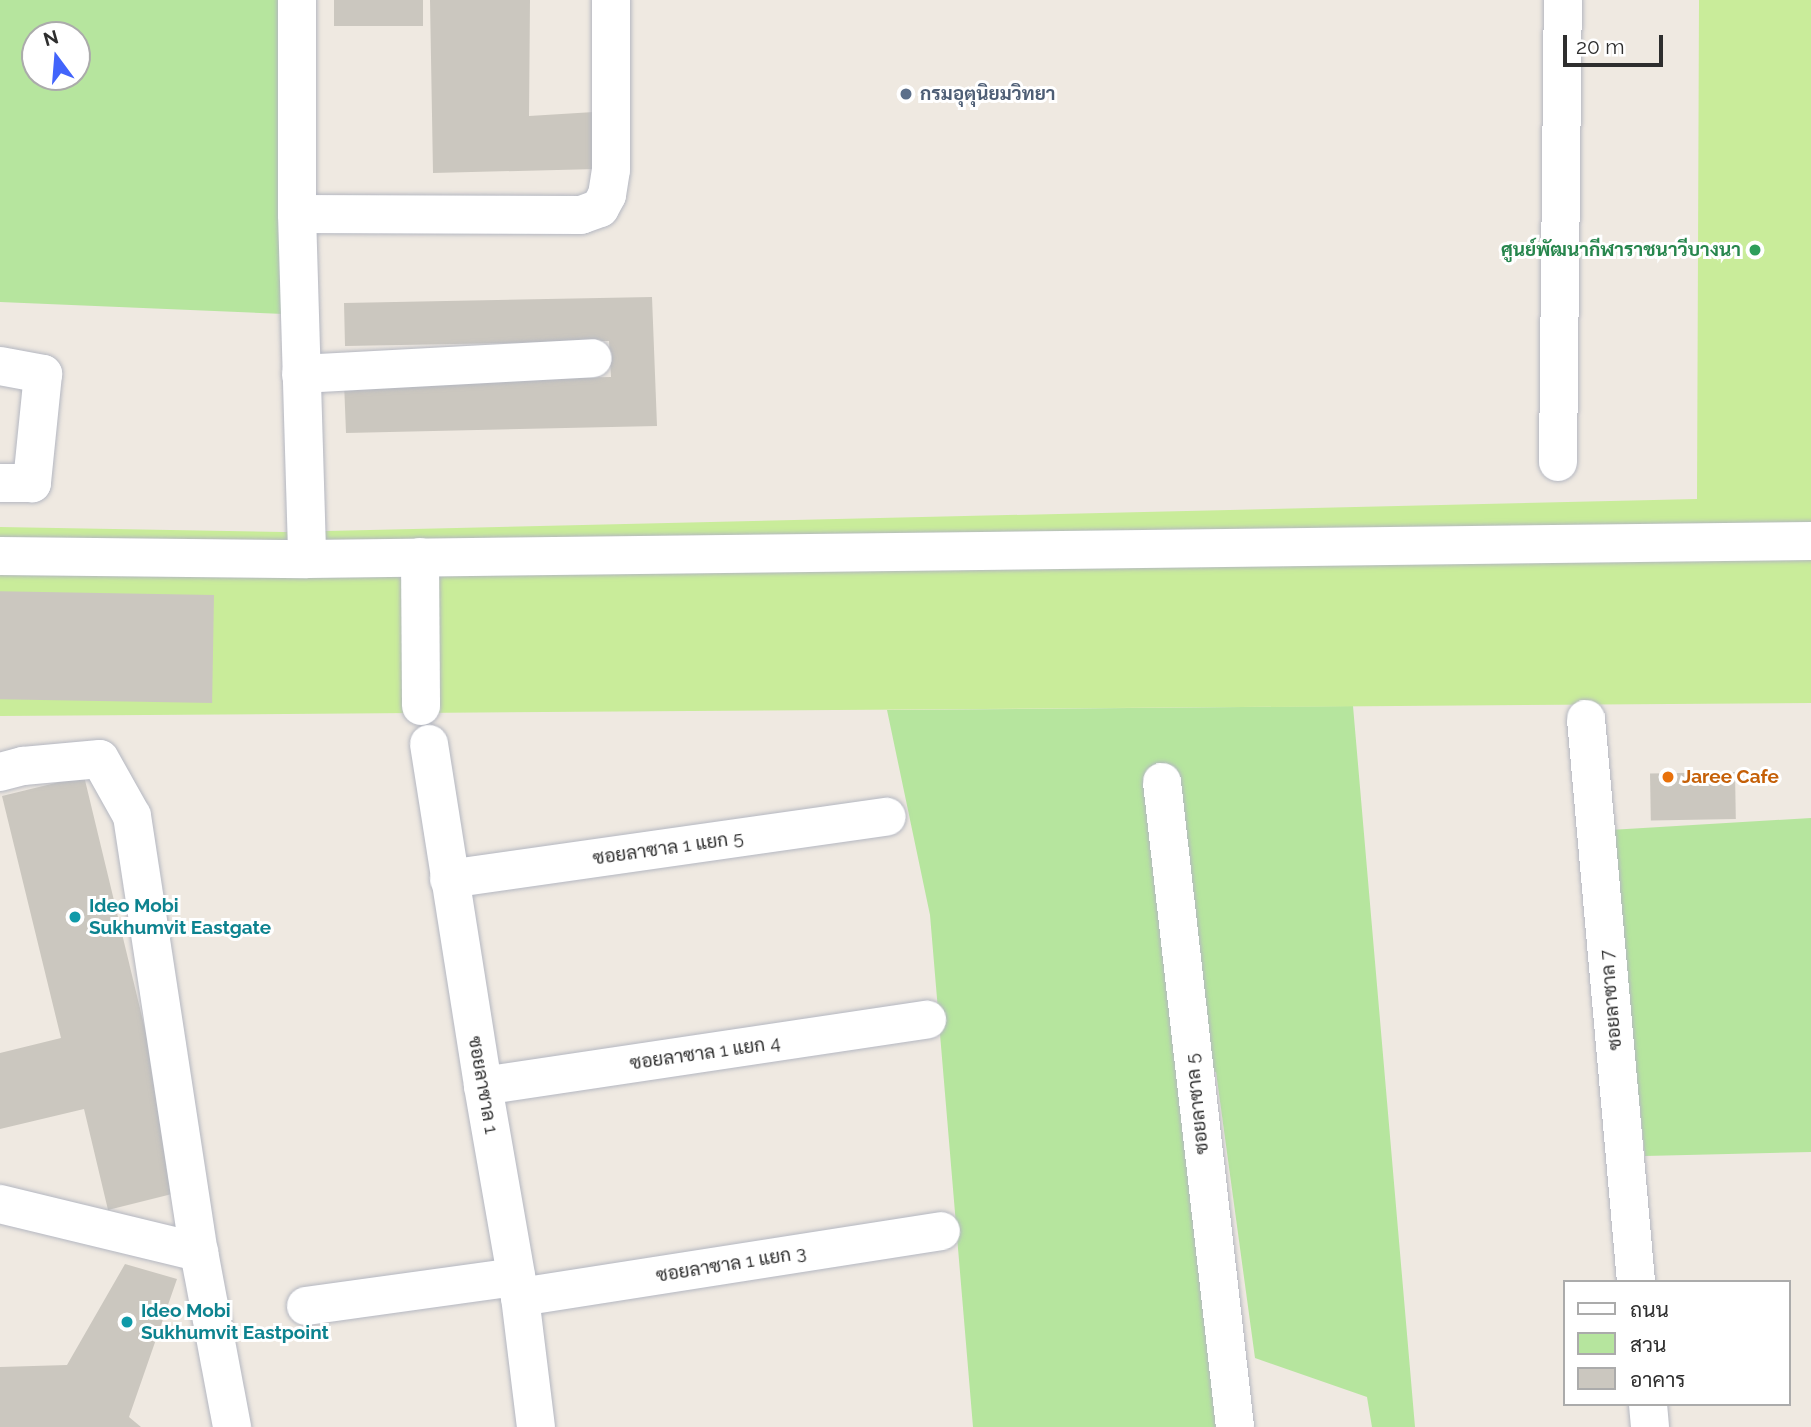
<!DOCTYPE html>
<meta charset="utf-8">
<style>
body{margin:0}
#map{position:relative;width:1811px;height:1427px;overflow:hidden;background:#efe9e1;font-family:Raleway,Sarabun,sans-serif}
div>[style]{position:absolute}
.green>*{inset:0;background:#b6e59e}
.pitch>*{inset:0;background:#c9ec9a}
.building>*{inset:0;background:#cbc7bf;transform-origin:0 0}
.roads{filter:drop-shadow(0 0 2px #b4b7c1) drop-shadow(0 0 2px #b4b7c1)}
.minor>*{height:38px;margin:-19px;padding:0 19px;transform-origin:19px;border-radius:19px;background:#fff}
.dots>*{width:19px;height:19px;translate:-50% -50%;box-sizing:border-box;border:4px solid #fff;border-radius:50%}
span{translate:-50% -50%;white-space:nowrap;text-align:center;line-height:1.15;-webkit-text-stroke:6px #fff;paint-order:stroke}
.service-label{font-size:19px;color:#4e5e75;font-weight:700}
.left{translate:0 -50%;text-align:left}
.leisure-label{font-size:19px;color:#27864d;font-weight:700}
.right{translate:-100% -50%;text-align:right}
.food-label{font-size:19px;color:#c56008;font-weight:700}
.street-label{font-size:19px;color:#2e2e2e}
.culture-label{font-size:19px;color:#0d838f;font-weight:700}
.legend{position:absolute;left:1563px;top:1280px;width:228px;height:126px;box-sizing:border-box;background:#fff;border:2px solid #ababab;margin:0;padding:9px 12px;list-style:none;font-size:21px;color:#2e2e2e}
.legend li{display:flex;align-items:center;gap:14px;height:35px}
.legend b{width:35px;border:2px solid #ababab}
.north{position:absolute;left:21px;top:21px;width:70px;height:70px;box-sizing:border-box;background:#fff;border:2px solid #ababab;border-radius:50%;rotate:344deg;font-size:19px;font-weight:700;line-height:28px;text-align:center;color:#2e2e2e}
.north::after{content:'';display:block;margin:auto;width:24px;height:32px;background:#4264fb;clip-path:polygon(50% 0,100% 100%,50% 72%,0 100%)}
.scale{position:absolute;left:1563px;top:35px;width:100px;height:32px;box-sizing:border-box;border:4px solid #2e2e2e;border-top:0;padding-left:9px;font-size:21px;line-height:24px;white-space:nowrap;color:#2e2e2e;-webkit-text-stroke:5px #fff;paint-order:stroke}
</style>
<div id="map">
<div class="green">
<div style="clip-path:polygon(evenodd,0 0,282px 0,284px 314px,0 302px,0 0,35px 35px,77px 35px,77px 77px,35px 77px,35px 35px)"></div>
<div style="clip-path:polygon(1353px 706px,1415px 1427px,1372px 1427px,1367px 1397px,1255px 1358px,1216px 1072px,1177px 1068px,1216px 1427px,973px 1427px,930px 915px,887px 710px)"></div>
<div style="clip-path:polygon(1811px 818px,1811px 1152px,1645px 1156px,1610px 830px)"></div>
</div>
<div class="pitch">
<div style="clip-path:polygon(1699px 0,1811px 0,1811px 703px,0 716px,0 527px,284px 532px,1697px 499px)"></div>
</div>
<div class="building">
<div style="left:334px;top:0;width:89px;height:26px"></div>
<div style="clip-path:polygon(430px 0,530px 0,529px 116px,594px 112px,597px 169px,433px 173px)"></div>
<div style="clip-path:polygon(652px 297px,657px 426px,346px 433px,344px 382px,611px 377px,609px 341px,345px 346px,344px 303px)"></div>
<div style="left:214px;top:595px;width:108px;height:214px;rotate:91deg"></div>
<div style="left:1735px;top:772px;width:47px;height:85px;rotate:89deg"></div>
<div style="clip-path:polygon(84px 776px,184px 1191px,108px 1210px,84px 1109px,0 1129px,0 1053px,61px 1038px,2px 796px)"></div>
<div style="clip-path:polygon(125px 1264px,177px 1279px,129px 1417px,141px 1427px,0 1427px,0 1367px,67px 1365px)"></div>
</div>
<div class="roads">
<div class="minor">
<div style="left:297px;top:0;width:214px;rotate:90deg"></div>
<div style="left:297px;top:214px;width:345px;rotate:88.3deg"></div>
<div style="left:297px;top:214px;width:284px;rotate:0.2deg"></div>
<div style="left:581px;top:215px;width:20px;rotate:-20deg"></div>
<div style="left:600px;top:208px;width:15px;rotate:-62deg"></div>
<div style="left:607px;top:195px;width:25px;rotate:-81deg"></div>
<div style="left:611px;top:170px;width:170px;rotate:-90deg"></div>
<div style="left:0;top:366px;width:44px;rotate:10.5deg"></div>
<div style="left:43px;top:374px;width:110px;rotate:95.8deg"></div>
<div style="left:32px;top:483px;width:32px;rotate:180deg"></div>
<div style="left:301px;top:374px;width:292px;rotate:-3.1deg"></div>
<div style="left:1558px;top:462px;width:462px;rotate:-89.4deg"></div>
<div style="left:0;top:556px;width:307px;rotate:0.6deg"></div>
<div style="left:307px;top:559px;width:1504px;rotate:-0.69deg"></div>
<div style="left:420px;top:557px;width:149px;rotate:89.6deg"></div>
<div style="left:1586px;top:719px;width:565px;rotate:84.92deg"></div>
<div style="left:429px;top:744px;width:346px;rotate:81deg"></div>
<div style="left:483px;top:1086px;width:214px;rotate:80.1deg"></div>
<div style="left:520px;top:1297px;width:131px;rotate:83deg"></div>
<div style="left:0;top:772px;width:24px;rotate:-15deg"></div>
<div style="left:23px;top:766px;width:77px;rotate:-5.2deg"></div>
<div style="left:100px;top:759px;width:65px;rotate:60.7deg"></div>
<div style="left:132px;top:816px;width:441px;rotate:81.3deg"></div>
<div style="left:1162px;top:782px;width:649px;rotate:83.54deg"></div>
<div style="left:449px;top:879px;width:442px;rotate:-8.1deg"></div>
<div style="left:483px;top:1086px;width:449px;rotate:-8.5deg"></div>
<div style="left:0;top:1204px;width:205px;rotate:13.6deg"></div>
<div style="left:199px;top:1252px;width:178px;rotate:79.3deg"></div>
<div style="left:520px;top:1297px;width:426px;rotate:-8.9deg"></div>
<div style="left:306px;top:1306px;width:212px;rotate:-7.9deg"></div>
<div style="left:1648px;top:1404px;width:23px;rotate:85deg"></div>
</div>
</div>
<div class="dots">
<div style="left:906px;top:94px;background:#5c6f8a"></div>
<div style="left:1755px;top:250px;background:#2e9e5b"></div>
<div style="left:1668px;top:777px;background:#e8710a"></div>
<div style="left:75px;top:917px;background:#0f9aa8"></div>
<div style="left:127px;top:1322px;background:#0f9aa8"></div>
</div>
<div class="service-label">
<span class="left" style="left:920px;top:94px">กรมอุตุนิยมวิทยา</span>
</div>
<div class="leisure-label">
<span class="right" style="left:1741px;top:250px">ศูนย์พัฒนากีฬาราชนาวีบางนา</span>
</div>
<div class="food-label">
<span class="left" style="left:1682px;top:777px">Jaree Cafe</span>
</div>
<div class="street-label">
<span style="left:668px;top:848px;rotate:-8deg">ซอยลาซาล 1 แยก 5</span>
<span style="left:1611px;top:1000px;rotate:-95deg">ซอยลาซาล 7</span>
<span style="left:705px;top:1053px;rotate:-8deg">ซอยลาซาล 1 แยก 4</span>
<span style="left:483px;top:1085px;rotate:80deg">ซอยลาซาล 1</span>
<span style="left:1197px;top:1104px;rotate:-96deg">ซอยลาซาล 5</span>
<span style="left:731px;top:1264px;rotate:-9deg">ซอยลาซาล 1 แยก 3</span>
</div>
<div class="culture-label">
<span class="left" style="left:89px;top:917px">Ideo Mobi<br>Sukhumvit Eastgate</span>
<span class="left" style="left:141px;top:1322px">Ideo Mobi<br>Sukhumvit Eastpoint</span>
</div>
<ul class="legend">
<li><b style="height:9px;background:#fff"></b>ถนน</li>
<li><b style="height:19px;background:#b6e59e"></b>สวน</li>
<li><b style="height:19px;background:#cbc7bf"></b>อาคาร</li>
</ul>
<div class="north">N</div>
<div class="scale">20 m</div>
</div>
